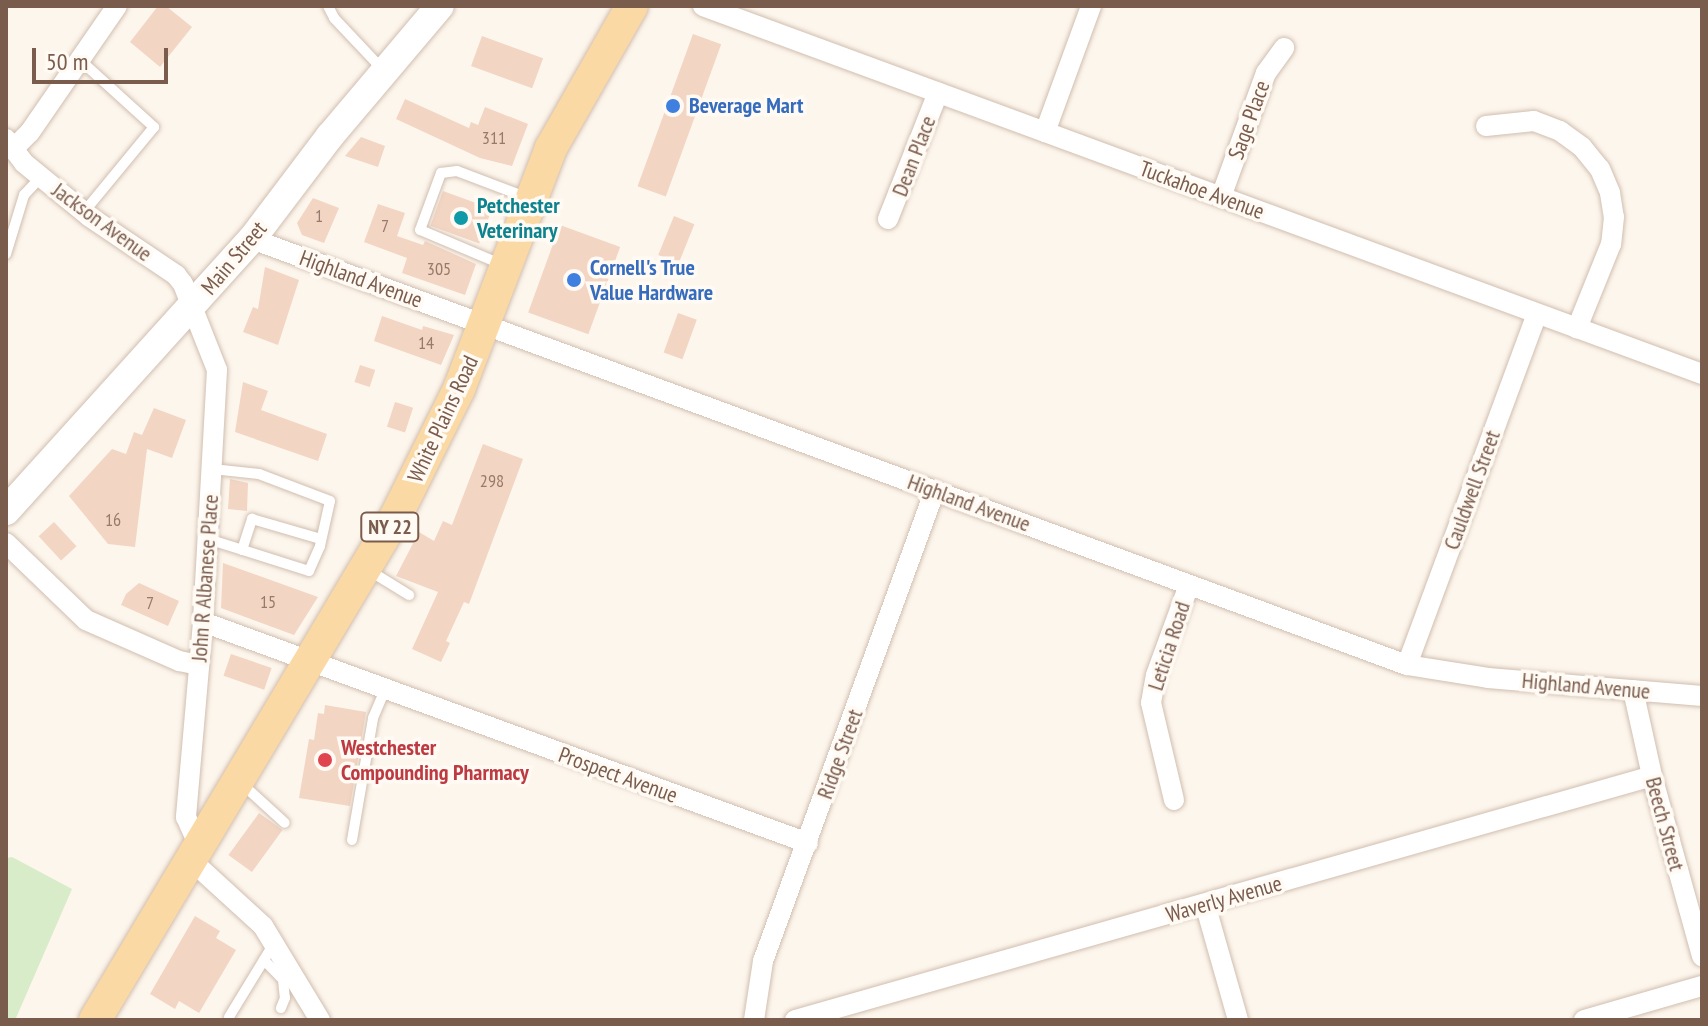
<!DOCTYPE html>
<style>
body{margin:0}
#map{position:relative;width:1708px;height:1026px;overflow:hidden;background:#fdf6ec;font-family:"PT Sans Narrow",sans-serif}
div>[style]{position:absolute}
.green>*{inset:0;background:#d8ecc9}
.building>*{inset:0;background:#f3d5c3;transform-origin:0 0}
.roads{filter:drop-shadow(0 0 2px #d1beb0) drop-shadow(0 0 2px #d1beb0)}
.lane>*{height:10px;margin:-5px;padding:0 5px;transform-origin:5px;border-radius:5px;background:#fff}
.street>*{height:20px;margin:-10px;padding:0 10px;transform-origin:10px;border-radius:10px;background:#fff}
.secondary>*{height:28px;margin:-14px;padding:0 14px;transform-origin:14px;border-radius:14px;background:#fff}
.primary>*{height:32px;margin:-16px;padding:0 16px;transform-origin:16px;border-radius:16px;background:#fbd9a5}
.dots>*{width:22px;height:22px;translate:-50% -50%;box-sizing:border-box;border:4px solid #fffaf3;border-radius:50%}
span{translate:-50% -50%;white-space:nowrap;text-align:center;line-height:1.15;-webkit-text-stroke:7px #fffaf3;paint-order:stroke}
.number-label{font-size:18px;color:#987a6a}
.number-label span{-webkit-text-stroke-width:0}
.shield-label span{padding:2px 6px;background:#fffaf3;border:2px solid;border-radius:6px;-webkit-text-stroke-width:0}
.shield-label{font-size:20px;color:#7a5c4d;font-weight:700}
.shop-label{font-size:22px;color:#366cbe;font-weight:700}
.left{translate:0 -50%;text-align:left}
.street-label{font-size:22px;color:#7a5c4d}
.culture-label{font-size:22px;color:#0d838f;font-weight:700}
.health-label{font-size:22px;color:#be3a42;font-weight:700}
.frame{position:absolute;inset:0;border:8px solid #7a5c4d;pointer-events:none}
.scale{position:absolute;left:32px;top:48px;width:136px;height:36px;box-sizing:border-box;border:4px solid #7a5c4d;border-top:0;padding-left:10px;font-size:24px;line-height:28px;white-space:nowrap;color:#7a5c4d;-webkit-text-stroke:6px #fffaf3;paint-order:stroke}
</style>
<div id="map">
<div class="green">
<div style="clip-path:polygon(12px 857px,72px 889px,16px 1018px,6px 1020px,6px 858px)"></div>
</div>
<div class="building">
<div style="clip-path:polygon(158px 6px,166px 6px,192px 27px,160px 67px,130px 42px)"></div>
<div style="left:693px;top:34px;width:30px;height:162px;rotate:20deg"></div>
<div style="left:482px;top:36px;width:65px;height:32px;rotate:20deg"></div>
<div style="clip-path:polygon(405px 99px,469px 128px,471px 122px,478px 125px,485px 107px,528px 124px,512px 166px,480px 158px,396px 119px)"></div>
<div style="clip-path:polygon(361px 137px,385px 146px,378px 167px,345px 156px)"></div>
<div style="left:443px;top:191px;width:52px;height:37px;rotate:20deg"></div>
<div style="clip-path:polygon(313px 198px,339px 208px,324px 243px,302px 235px,297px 223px)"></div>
<div style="clip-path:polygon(378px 204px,405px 213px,397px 236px,423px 245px,425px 241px,476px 264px,465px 295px,402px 273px,407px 258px,364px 242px)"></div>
<div style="left:674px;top:216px;width:22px;height:42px;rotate:22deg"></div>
<div style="left:560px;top:225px;width:64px;height:93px;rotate:20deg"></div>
<div style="clip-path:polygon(265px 267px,299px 280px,278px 345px,243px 332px,253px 307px,258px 309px)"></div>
<div style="left:678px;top:313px;width:20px;height:42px;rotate:20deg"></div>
<div style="clip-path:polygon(382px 316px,422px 330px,423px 326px,454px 335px,441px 365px,374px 341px)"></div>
<div style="left:360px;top:365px;width:16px;height:18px;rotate:18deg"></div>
<div style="clip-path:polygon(243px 382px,268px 391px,261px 410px,327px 434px,318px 461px,235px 432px)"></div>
<div style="left:395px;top:402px;width:19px;height:26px;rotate:18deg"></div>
<div style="clip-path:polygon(154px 408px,186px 420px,172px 458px,147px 449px,135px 547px,108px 544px,69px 496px,112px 449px,126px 454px,134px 432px,142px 435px)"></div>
<div style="clip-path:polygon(483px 444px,523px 459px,469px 604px,464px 602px,446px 641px,450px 643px,441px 662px,412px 649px,438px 592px,396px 576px,419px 532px,434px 541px,443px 521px,452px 525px)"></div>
<div style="clip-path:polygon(230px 479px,248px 483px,247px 511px,228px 509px)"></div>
<div style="left:54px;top:522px;width:33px;height:21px;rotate:47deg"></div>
<div style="clip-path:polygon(223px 563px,318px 597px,294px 635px,221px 608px)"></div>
<div style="clip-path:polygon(139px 583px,179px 601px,168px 626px,121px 605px,126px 594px)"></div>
<div style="left:231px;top:654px;width:43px;height:23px;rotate:19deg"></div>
<div style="clip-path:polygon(325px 705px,366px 712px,350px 806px,299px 798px,309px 739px,314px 740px,318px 713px,324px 714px)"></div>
<div style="left:259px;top:813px;width:29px;height:52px;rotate:36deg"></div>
<div style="clip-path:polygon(195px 916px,220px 931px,216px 938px,236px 950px,199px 1013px,179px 1001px,175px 1009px,150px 994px)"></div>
</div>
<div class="roads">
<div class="lane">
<div style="left:328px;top:6px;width:13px;rotate:63deg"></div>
<div style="left:334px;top:18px;width:71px;rotate:46.7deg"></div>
<div style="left:80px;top:60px;width:100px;rotate:42.2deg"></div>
<div style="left:154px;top:127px;width:110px;rotate:129.5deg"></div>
<div style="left:6px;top:254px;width:62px;rotate:-73deg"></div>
<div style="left:24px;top:195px;width:25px;rotate:-47deg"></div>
<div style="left:503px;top:265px;width:90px;rotate:-157.1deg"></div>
<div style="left:420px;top:230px;width:61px;rotate:-69.8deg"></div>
<div style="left:441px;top:173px;width:16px;rotate:-7deg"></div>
<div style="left:457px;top:171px;width:76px;rotate:20.8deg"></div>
<div style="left:208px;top:539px;width:106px;rotate:17.6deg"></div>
<div style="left:309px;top:571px;width:27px;rotate:-66deg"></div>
<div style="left:320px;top:546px;width:46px;rotate:-77.5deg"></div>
<div style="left:330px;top:501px;width:76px;rotate:-159.2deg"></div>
<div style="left:259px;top:474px;width:47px;rotate:-173.9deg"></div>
<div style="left:242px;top:550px;width:33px;rotate:-72deg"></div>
<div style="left:252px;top:519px;width:72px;rotate:16.2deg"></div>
<div style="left:370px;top:571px;width:46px;rotate:31.6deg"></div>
<div style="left:241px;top:783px;width:59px;rotate:42.3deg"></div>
<div style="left:352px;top:840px;width:124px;rotate:-80.2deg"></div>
<div style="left:373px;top:718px;width:30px;rotate:-67deg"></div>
<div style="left:264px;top:960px;width:28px;rotate:46deg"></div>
<div style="left:283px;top:980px;width:18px;rotate:84deg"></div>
<div style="left:285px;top:998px;width:11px;rotate:112deg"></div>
<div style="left:229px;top:1017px;width:84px;rotate:-58.6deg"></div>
</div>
<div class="street">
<div style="left:703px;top:6px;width:1065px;rotate:20.22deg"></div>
<div style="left:1486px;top:126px;width:48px;rotate:-5.9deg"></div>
<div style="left:1534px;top:121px;width:28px;rotate:21deg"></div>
<div style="left:1560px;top:131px;width:27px;rotate:36deg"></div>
<div style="left:1582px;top:147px;width:28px;rotate:51deg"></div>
<div style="left:1600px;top:169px;width:26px;rotate:67deg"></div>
<div style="left:1610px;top:193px;width:24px;rotate:81deg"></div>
<div style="left:1614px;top:217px;width:27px;rotate:96deg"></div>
<div style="left:1611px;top:244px;width:91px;rotate:112deg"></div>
<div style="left:1045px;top:132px;width:134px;rotate:-69.9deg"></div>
<div style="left:6px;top:139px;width:30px;rotate:53deg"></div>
<div style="left:24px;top:163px;width:85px;rotate:39.3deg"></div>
<div style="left:90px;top:217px;width:104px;rotate:34deg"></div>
<div style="left:176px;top:275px;width:11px;rotate:52deg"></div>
<div style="left:183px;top:284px;width:92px;rotate:68.4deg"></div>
<div style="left:217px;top:370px;width:252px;rotate:93.2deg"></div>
<div style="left:203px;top:622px;width:196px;rotate:95deg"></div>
<div style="left:186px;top:817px;width:35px;rotate:66deg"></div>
<div style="left:12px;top:150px;width:25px;rotate:-45deg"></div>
<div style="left:30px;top:132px;width:153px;rotate:-55.4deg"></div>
<div style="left:1221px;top:197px;width:132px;rotate:-70.1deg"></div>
<div style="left:1266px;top:73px;width:31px;rotate:-54deg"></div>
<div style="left:888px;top:219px;width:136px;rotate:-68.4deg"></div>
<div style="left:252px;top:239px;width:1231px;rotate:20.25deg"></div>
<div style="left:1407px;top:665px;width:82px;rotate:9.1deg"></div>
<div style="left:1488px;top:678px;width:215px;rotate:4.8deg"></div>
<div style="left:6px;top:543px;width:111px;rotate:43.9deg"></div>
<div style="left:86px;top:620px;width:102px;rotate:23.8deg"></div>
<div style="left:179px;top:661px;width:20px;rotate:11deg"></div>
<div style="left:203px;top:622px;width:644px;rotate:20.07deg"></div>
<div style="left:1407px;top:665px;width:374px;rotate:-69.7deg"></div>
<div style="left:1633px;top:690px;width:88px;rotate:77.5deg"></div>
<div style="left:1652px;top:776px;width:187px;rotate:74.5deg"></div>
<div style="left:1174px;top:800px;width:100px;rotate:-103.3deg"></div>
<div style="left:1151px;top:703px;width:28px;rotate:-80deg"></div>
<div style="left:1156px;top:675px;width:96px;rotate:-69.9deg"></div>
<div style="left:193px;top:862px;width:95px;rotate:42.4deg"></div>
<div style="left:263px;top:926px;width:110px;rotate:58.8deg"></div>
<div style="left:1205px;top:904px;width:121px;rotate:74.1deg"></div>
<div style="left:754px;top:1020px;width:60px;rotate:-81.3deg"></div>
<div style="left:763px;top:961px;width:501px;rotate:-69.94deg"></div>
<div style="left:795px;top:1020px;width:891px;rotate:-15.89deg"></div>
<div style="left:1584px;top:1020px;width:123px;rotate:-16.1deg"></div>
</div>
<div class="secondary">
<div style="left:6px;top:511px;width:367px;rotate:-47.9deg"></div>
<div style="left:252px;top:239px;width:129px;rotate:-52.9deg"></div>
<div style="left:330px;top:136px;width:170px;rotate:-49.8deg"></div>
</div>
<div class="primary">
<div style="left:95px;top:1020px;width:585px;rotate:-59.14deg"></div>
<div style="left:395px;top:518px;width:144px;rotate:-63.6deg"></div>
<div style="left:459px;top:389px;width:258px;rotate:-69.1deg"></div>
<div style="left:551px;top:148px;width:163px;rotate:-60.3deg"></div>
</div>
</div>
<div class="dots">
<div style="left:673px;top:106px;background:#3f7fe0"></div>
<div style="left:461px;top:218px;background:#0f9aa8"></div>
<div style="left:574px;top:280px;background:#3f7fe0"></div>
<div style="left:325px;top:760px;background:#e0444e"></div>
</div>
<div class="number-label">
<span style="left:494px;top:138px">311</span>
<span style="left:319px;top:216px">1</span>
<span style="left:385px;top:226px">7</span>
<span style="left:439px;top:269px">305</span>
<span style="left:426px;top:343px">14</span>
<span style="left:492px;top:481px">298</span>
<span style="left:113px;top:520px">16</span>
<span style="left:268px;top:602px">15</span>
<span style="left:150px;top:603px">7</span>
</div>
<div class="shield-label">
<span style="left:390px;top:527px">NY 22</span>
</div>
<div class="shop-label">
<span class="left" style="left:689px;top:106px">Beverage Mart</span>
<span class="left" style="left:590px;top:280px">Cornell's True<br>Value Hardware</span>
</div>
<div class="street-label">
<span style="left:1249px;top:120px;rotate:-70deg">Sage Place</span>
<span style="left:914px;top:156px;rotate:-69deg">Dean Place</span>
<span style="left:1202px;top:190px;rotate:20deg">Tuckahoe Avenue</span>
<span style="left:102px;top:222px;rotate:36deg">Jackson Avenue</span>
<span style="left:234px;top:258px;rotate:-50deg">Main Street</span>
<span style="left:361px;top:279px;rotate:20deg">Highland Avenue</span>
<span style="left:443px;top:419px;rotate:-65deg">White Plains Road</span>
<span style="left:1472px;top:490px;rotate:-70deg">Cauldwell Street</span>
<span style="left:969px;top:503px;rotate:20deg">Highland Avenue</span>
<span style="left:205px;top:578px;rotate:-86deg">John R Albanese Place</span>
<span style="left:1169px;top:646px;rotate:-72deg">Leticia Road</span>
<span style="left:1586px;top:686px;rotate:5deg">Highland Avenue</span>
<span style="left:840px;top:754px;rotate:-70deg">Ridge Street</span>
<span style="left:618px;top:775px;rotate:20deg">Prospect Avenue</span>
<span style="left:1665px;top:824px;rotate:75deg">Beech Street</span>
<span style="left:1224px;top:899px;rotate:-16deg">Waverly Avenue</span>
</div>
<div class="culture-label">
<span class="left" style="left:477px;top:218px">Petchester<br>Veterinary</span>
</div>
<div class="health-label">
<span class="left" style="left:341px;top:760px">Westchester<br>Compounding Pharmacy</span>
</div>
<div class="frame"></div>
<div class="scale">50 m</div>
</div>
